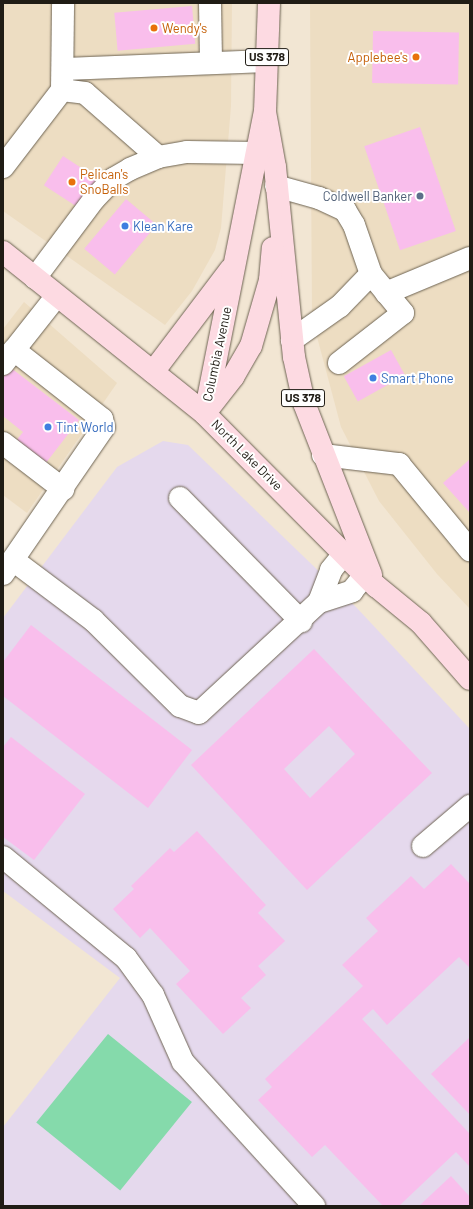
<!DOCTYPE html>
<style>
body{margin:0}
#map{position:relative;width:473px;height:1209px;overflow:hidden;background:#f2e6d3;font-family:Barlow,sans-serif}
div>[style]{position:absolute}
.built>*{inset:0;background:#edddc2}
.education>*{inset:0;background:#e5d9ed}
.green>*{inset:0;background:#85daab;transform-origin:0 0}
.building>*{inset:0;background:#f9beec;transform-origin:0 0}
.roads{filter:drop-shadow(0 0 1px #6e6453) drop-shadow(0 0 1px #6e6453)}
.minor>*{height:22px;margin:-11px;padding:0 11px;transform-origin:11px;border-radius:11px;background:#fff}
.major>*{height:22px;margin:-11px;padding:0 11px;transform-origin:11px;border-radius:11px;background:#fddae2}
.dots>*{width:11px;height:11px;translate:-50% -50%;box-sizing:border-box;border:2px solid #fff;border-radius:50%}
span{translate:-50% -50%;white-space:nowrap;text-align:center;line-height:1.15;-webkit-text-stroke:4px #fff;paint-order:stroke}
.shield-label span{padding:1px 3px;background:#fff;border:1px solid;border-radius:3px;-webkit-text-stroke-width:0}
.shield-label{font-size:12px;color:#201c15;font-weight:700}
.food-label{font-size:13px;color:#c56008}
.left{translate:0 -50%;text-align:left}
.right{translate:-100% -50%;text-align:right}
.service-label{font-size:13px;color:#4e5e75}
.shop-label{font-size:13px;color:#366cbe}
.street-label{font-size:13px;color:#201c15}
.frame{position:absolute;inset:0;border:4px solid #201c15;pointer-events:none}
</style>
<div id="map">
<div class="built">
<div style="clip-path:polygon(3px 3px,232px 3px,231px 106px,221px 228px,215px 250px,192px 291px,165px 325px,3px 211px)"></div>
<div style="clip-path:polygon(310px 3px,470px 3px,470px 609px,437px 574px,379px 501px,341px 427px,312px 318px)"></div>
<div style="clip-path:polygon(24px 302px,117px 383px,27px 513px,3px 495px,3px 329px)"></div>
</div>
<div class="education">
<div style="clip-path:polygon(163px 441px,188px 445px,356px 607px,470px 729px,470px 1206px,3px 1206px,3px 1127px,120px 978px,3px 891px,3px 618px,117px 467px)"></div>
</div>
<div class="green">
<div style="left:108px;top:1034px;width:108px;height:114px;rotate:39deg"></div>
</div>
<div class="building">
<div style="left:192px;top:6px;width:38px;height:78px;rotate:85deg"></div>
<div style="left:373px;top:31px;width:86px;height:52px;rotate:1deg"></div>
<div style="left:420px;top:127px;width:110px;height:59px;rotate:71deg"></div>
<div style="left:63px;top:156px;width:44px;height:35px;rotate:33deg"></div>
<div style="left:126px;top:199px;width:40px;height:65px;rotate:40deg"></div>
<div style="left:391px;top:350px;width:29px;height:54px;rotate:61deg"></div>
<div style="clip-path:polygon(11px 368px,79px 420px,42px 468px,12px 446px,23px 432px,3px 416px,3px 378px)"></div>
<div style="clip-path:polygon(470px 459px,470px 513px,443px 483px)"></div>
<div style="clip-path:polygon(31px 625px,192px 750px,148px 808px,3px 696px,3px 662px)"></div>
<div style="clip-path:polygon(evenodd,314px 649px,432px 773px,307px 890px,191px 765px,314px 649px,329px 726px,355px 754px,310px 798px,284px 769px,329px 726px)"></div>
<div style="clip-path:polygon(11px 737px,85px 794px,34px 860px,3px 837px,3px 747px)"></div>
<div style="clip-path:polygon(197px 831px,266px 905px,258px 913px,285px 941px,258px 966px,266px 975px,241px 998px,251px 1008px,223px 1034px,176px 984px,190px 971px,150px 928px,140px 938px,113px 909px,134px 889px,131px 886px,170px 848px,174px 852px)"></div>
<div style="clip-path:polygon(451px 864px,470px 884px,470px 968px,459px 957px,387px 1025px,373px 1009px,362px 1019px,470px 1134px,470px 1167px,456px 1152px,399px 1206px,383px 1206px,325px 1145px,312px 1157px,258px 1100px,272px 1087px,265px 1079px,363px 986px,342px 965px,378px 931px,366px 918px,411px 876px,424px 889px)"></div>
<div style="clip-path:polygon(470px 1037px,470px 1115px,431px 1074px)"></div>
<div style="clip-path:polygon(451px 1176px,470px 1197px,470px 1206px,419px 1206px)"></div>
</div>
<div class="roads">
<div class="minor">
<div style="left:210px;top:3px;width:60px;rotate:89deg"></div>
<div style="left:65px;top:69px;width:202px;rotate:-2.3deg"></div>
<div style="left:62px;top:90px;width:23px;rotate:7deg"></div>
<div style="left:85px;top:93px;width:97px;rotate:41.2deg"></div>
<div style="left:3px;top:167px;width:97px;rotate:-52.5deg"></div>
<div style="left:62px;top:90px;width:87px;rotate:-89.3deg"></div>
<div style="left:276px;top:186px;width:45px;rotate:15.6deg"></div>
<div style="left:319px;top:198px;width:29px;rotate:25deg"></div>
<div style="left:345px;top:210px;width:17px;rotate:59deg"></div>
<div style="left:354px;top:225px;width:52px;rotate:70.9deg"></div>
<div style="left:371px;top:274px;width:45px;rotate:134.1deg"></div>
<div style="left:340px;top:306px;width:59px;rotate:144.7deg"></div>
<div style="left:35px;top:278px;width:99px;rotate:-53.2deg"></div>
<div style="left:94px;top:199px;width:28px;rotate:-46deg"></div>
<div style="left:113px;top:179px;width:20px;rotate:-30deg"></div>
<div style="left:130px;top:169px;width:30px;rotate:-23deg"></div>
<div style="left:158px;top:157px;width:29px;rotate:-10deg"></div>
<div style="left:187px;top:152px;width:70px;rotate:0.8deg"></div>
<div style="left:386px;top:293px;width:91px;rotate:-22.6deg"></div>
<div style="left:339px;top:363px;width:81px;rotate:-38deg"></div>
<div style="left:403px;top:313px;width:50px;rotate:-129.4deg"></div>
<div style="left:3px;top:364px;width:85px;rotate:-51.7deg"></div>
<div style="left:3px;top:443px;width:76px;rotate:37.5deg"></div>
<div style="left:323px;top:455px;width:77px;rotate:6.8deg"></div>
<div style="left:399px;top:464px;width:112px;rotate:50.5deg"></div>
<div style="left:180px;top:498px;width:173px;rotate:45.5deg"></div>
<div style="left:13px;top:560px;width:100px;rotate:36.9deg"></div>
<div style="left:93px;top:620px;width:122px;rotate:44.7deg"></div>
<div style="left:180px;top:706px;width:20px;rotate:20deg"></div>
<div style="left:199px;top:713px;width:163px;rotate:-42.8deg"></div>
<div style="left:319px;top:602px;width:34px;rotate:-69deg"></div>
<div style="left:331px;top:570px;width:22px;rotate:-51deg"></div>
<div style="left:3px;top:574px;width:178px;rotate:-55.5deg"></div>
<div style="left:104px;top:427px;width:8px;rotate:-104deg"></div>
<div style="left:102px;top:419px;width:112px;rotate:-141.9deg"></div>
<div style="left:319px;top:602px;width:35px;rotate:-18deg"></div>
<div style="left:352px;top:591px;width:21px;rotate:-51deg"></div>
<div style="left:423px;top:846px;width:62px;rotate:-40.4deg"></div>
<div style="left:3px;top:857px;width:159px;rotate:39.4deg"></div>
<div style="left:126px;top:958px;width:46px;rotate:53.9deg"></div>
<div style="left:153px;top:995px;width:73px;rotate:65.9deg"></div>
<div style="left:183px;top:1062px;width:195px;rotate:47.7deg"></div>
</div>
<div class="major">
<div style="left:265px;top:112px;width:56px;rotate:79.7deg"></div>
<div style="left:275px;top:167px;width:191px;rotate:84.3deg"></div>
<div style="left:294px;top:357px;width:47px;rotate:77.7deg"></div>
<div style="left:304px;top:403px;width:185px;rotate:68.7deg"></div>
<div style="left:3px;top:252px;width:259px;rotate:38.7deg"></div>
<div style="left:205px;top:414px;width:243px;rotate:45.2deg"></div>
<div style="left:376px;top:586px;width:58px;rotate:39.4deg"></div>
<div style="left:421px;top:623px;width:74px;rotate:48.8deg"></div>
<div style="left:153px;top:372px;width:129px;rotate:-52.9deg"></div>
<div style="left:208px;top:409px;width:41px;rotate:-52deg"></div>
<div style="left:233px;top:377px;width:36px;rotate:-60deg"></div>
<div style="left:251px;top:346px;width:69px;rotate:-73.9deg"></div>
<div style="left:270px;top:280px;width:32px;rotate:-85deg"></div>
<div style="left:205px;top:414px;width:308px;rotate:-78.8deg"></div>
<div style="left:265px;top:112px;width:109px;rotate:-87.9deg"></div>
</div>
</div>
<div class="dots">
<div style="left:154px;top:28px;background:#e8710a"></div>
<div style="left:416px;top:57px;background:#e8710a"></div>
<div style="left:72px;top:182px;background:#e8710a"></div>
<div style="left:420px;top:196px;background:#5c6f8a"></div>
<div style="left:125px;top:226px;background:#3f7fe0"></div>
<div style="left:373px;top:378px;background:#3f7fe0"></div>
<div style="left:48px;top:427px;background:#3f7fe0"></div>
</div>
<div class="shield-label">
<span style="left:267px;top:57px">US 378</span>
<span style="left:303px;top:398px">US 378</span>
</div>
<div class="food-label">
<span class="left" style="left:162px;top:28px">Wendy's</span>
<span class="right" style="left:408px;top:57px">Applebee's</span>
<span class="left" style="left:80px;top:182px">Pelican's<br>SnoBalls</span>
</div>
<div class="service-label">
<span class="right" style="left:412px;top:196px">Coldwell Banker</span>
</div>
<div class="shop-label">
<span class="left" style="left:133px;top:226px">Klean Kare</span>
<span class="left" style="left:381px;top:378px">Smart Phone</span>
<span class="left" style="left:56px;top:427px">Tint World</span>
</div>
<div class="street-label">
<span style="left:217px;top:354px;rotate:-78deg">Columbia Avenue</span>
<span style="left:247px;top:455px;rotate:45deg">North Lake Drive</span>
</div>
<div class="frame"></div>
</div>
